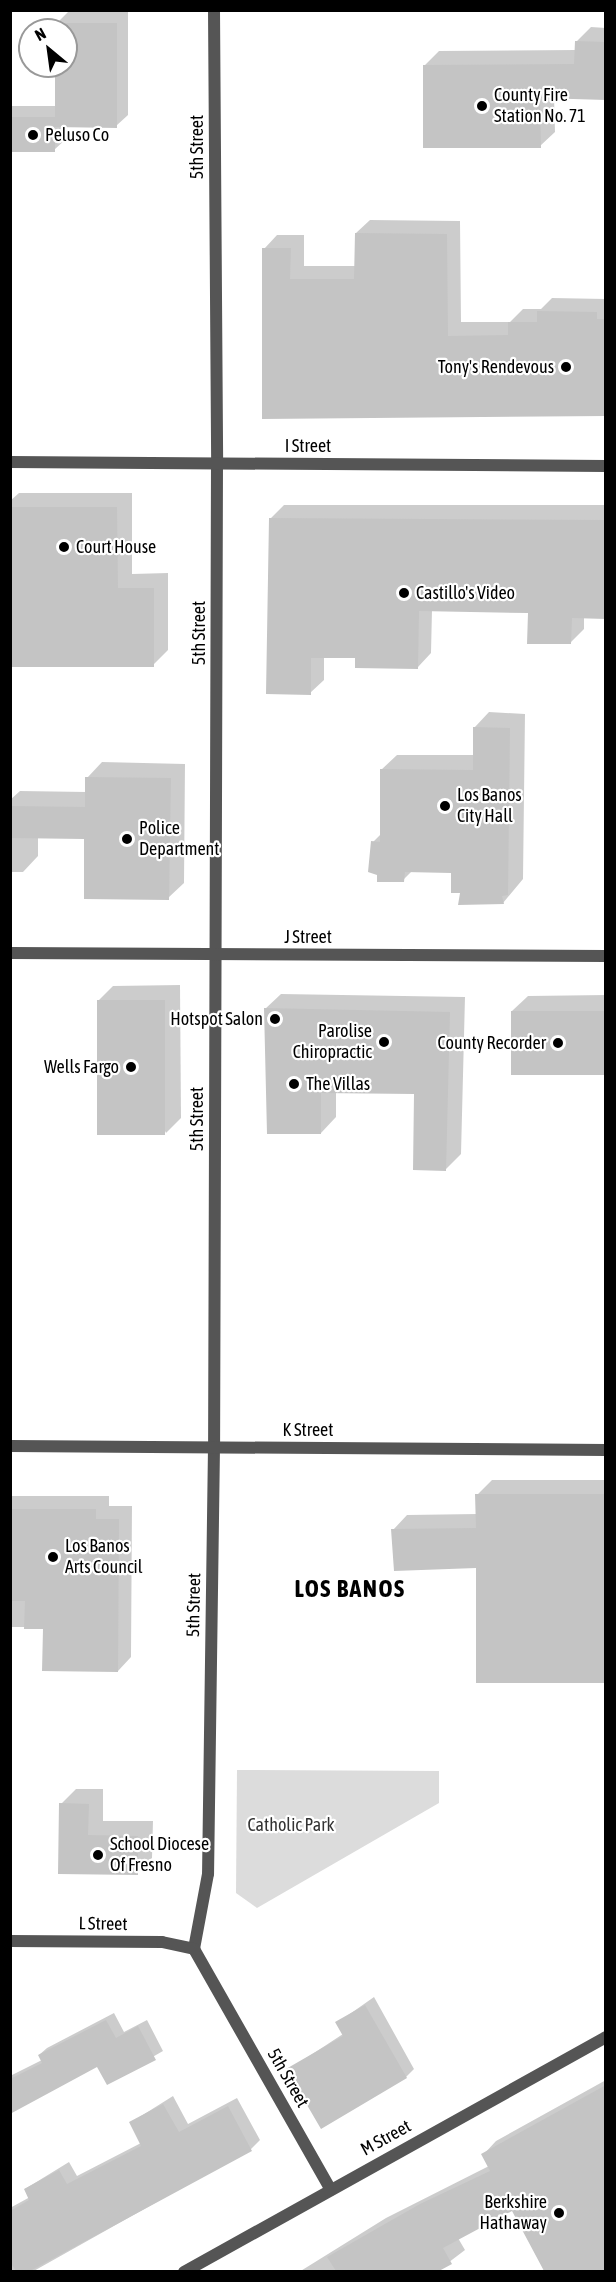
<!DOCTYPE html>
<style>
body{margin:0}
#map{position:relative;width:616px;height:2282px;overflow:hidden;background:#fff;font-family:"Asap Condensed",sans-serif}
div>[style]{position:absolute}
.green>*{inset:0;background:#dcdcdc}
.shadow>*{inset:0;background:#0003}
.building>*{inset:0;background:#c4c4c4;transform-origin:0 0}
.street>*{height:12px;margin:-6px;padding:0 6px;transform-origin:6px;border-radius:6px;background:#555}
.dots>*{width:16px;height:16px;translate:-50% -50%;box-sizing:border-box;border:3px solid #fff;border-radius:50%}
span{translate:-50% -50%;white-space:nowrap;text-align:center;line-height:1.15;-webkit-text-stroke:4.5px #fff;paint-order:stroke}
.poi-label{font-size:18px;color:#000}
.left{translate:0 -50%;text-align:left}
.right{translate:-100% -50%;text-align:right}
.street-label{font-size:18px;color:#000}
.park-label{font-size:18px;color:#333}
.district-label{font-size:24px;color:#000;font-weight:700;letter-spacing:1.5px}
.frame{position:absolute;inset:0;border:12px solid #000;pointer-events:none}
.north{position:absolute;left:18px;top:18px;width:60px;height:60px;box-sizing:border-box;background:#fff;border:2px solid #999;border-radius:50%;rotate:331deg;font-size:16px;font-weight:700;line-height:24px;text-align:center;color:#000}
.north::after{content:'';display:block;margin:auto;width:21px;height:27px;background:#000;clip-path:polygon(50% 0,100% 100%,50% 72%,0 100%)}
</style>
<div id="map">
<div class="green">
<div style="clip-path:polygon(237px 1770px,439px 1771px,439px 1803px,257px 1908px,236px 1893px)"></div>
</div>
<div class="shadow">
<div style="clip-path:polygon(68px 12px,128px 12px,128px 115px,116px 126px,66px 126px,66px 139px,54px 150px,10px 150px,10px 106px,56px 106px,56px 66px,66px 66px,66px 30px,56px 30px,56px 24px)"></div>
<div style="clip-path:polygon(591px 27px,606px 28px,606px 98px,554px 97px,555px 132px,540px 146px,424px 66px,439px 51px,576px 50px,576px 42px)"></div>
<div style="clip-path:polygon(370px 220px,460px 221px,461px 322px,510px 322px,523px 309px,541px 309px,552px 298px,606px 299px,606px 415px,263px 418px,264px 249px,277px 235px,304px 235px,304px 266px,355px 266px,356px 233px)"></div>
<div style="clip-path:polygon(19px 493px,132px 493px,132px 574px,168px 573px,168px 650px,153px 665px,10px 666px,10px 501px)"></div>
<div style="clip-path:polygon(284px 505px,606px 505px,606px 618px,584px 617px,584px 629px,570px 643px,529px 612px,432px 610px,431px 653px,418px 667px,357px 657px,324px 656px,324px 680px,310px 693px,270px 519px)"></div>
<div style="clip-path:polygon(489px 712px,525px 714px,523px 879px,503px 903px,462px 892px,452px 871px,413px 870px,403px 880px,373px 842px,382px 833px,381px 770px,397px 755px,474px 755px,474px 728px)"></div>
<div style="clip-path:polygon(102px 762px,185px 764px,184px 883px,168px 898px,86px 838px,38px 837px,38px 856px,23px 872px,10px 872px,10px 800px,20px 791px,87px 792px,87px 778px)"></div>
<div style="clip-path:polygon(180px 985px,181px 1118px,166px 1133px,98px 1001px,113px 986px)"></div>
<div style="clip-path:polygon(281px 994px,465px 997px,461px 1154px,446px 1169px,416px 1093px,336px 1092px,336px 1117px,321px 1133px,265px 1009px)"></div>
<div style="clip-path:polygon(606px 995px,606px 1074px,512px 1011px,528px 996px)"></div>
<div style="clip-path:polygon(492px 1480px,606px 1480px,606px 1681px,477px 1566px,393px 1530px,407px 1515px,477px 1514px,477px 1495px)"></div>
<div style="clip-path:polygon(10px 1496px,109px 1496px,109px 1506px,132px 1506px,131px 1657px,118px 1671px,44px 1627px,10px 1627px)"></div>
<div style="clip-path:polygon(606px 1786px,606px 1832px,605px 1832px,604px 1788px)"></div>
<div style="clip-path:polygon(76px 1789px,103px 1789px,103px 1821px,153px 1821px,152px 1858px,137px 1873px,60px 1872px,61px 1804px)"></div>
<div style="clip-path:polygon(374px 1997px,414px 2069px,406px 2077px,288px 2070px,343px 2034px,337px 2023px)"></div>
<div style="clip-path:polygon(114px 2013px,124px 2032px,147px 2020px,163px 2051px,107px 2083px,98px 2065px,10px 2112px,10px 2076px,42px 2060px,39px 2055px,47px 2048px)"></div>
<div style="clip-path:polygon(606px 2080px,606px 2272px,541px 2272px,545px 2269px,512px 2209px,458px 2238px,465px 2250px,436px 2272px,299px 2272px,386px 2218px,489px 2166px,483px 2155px,496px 2141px)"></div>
<div style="clip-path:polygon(173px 2096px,188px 2124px,237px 2098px,260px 2140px,251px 2149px,32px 2272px,10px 2272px,10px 2208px,30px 2197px,25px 2189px,69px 2162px,77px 2176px,141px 2143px,130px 2123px)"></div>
</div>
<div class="building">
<div style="clip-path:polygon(55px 23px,117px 23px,117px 128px,55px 127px,55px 152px,10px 152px,10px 117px,55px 117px,55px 66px,66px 66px,66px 30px,55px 30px)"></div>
<div style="clip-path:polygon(575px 41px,606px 42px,606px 100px,540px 98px,541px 148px,423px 148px,423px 65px,574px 64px)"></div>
<div style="clip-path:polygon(355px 233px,447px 234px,448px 336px,508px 335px,508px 322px,537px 322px,537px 311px,597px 312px,597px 319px,606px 319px,606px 416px,262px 419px,262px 248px,291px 248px,290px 279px,354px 279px)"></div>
<div style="clip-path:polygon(10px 507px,117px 507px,118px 588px,154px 588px,154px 667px,10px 667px)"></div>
<div style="clip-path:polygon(269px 518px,606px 520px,606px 619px,572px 618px,571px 644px,527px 644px,528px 613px,419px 611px,418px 669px,355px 668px,355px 658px,311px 658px,311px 695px,266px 694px)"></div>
<div style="clip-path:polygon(473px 727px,510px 728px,508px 895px,502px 896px,504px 904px,458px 905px,460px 893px,451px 893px,451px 873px,405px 872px,404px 882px,377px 882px,377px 875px,368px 872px,371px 841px,380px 842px,380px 769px,473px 770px)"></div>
<div style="clip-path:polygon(85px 777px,171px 778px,169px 900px,84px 899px,84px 839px,10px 838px,10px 806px,85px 807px)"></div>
<div style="left:97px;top:1000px;width:68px;height:135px"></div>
<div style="clip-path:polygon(264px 1008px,450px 1012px,446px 1171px,413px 1170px,414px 1094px,321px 1093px,321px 1134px,267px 1134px)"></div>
<div style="left:511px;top:1011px;width:95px;height:64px"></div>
<div style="clip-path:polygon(475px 1494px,606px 1494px,606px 1683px,476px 1683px,476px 1568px,394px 1571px,391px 1529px,476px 1528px)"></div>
<div style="clip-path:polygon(10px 1509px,96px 1509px,96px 1519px,119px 1519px,118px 1672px,42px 1671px,43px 1629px,24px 1629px,25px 1601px,10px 1601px)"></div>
<div style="clip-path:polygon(59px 1803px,89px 1804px,88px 1835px,138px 1836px,138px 1875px,58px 1874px)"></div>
<div style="clip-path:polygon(365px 2005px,407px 2078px,321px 2129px,286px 2069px,343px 2036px,335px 2022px)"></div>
<div style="clip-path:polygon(106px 2020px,116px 2038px,138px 2026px,156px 2060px,107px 2085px,97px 2067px,10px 2114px,10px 2079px,42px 2063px,38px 2055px)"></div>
<div style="clip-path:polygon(606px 2085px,606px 2271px,544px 2271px,512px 2211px,443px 2248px,452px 2264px,439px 2271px,336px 2271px,327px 2257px,420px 2204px,490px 2171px,481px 2154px)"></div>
<div style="clip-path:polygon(163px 2104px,179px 2132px,228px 2106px,252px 2151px,30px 2271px,16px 2271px,10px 2262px,10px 2211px,29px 2200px,24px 2189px,59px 2170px,67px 2184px,141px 2146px,129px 2122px)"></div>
</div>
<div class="street">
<div style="left:214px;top:10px;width:453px;rotate:89.6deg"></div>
<div style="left:217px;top:463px;width:984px;rotate:90.17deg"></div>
<div style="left:214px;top:1447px;width:427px;rotate:90.8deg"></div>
<div style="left:208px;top:1874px;width:76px;rotate:100.6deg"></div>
<div style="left:194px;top:1949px;width:277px;rotate:60.4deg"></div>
<div style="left:10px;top:462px;width:596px;rotate:0.38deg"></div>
<div style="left:10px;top:953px;width:596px;rotate:0.29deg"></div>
<div style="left:10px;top:1446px;width:596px;rotate:0.38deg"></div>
<div style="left:10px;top:1941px;width:152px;rotate:0.4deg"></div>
<div style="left:162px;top:1942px;width:33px;rotate:12deg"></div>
<div style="left:184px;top:2272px;width:483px;rotate:-29.1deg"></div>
</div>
<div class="dots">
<div style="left:482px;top:106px;background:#000"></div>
<div style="left:33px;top:135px;background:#000"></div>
<div style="left:566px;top:367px;background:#000"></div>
<div style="left:64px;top:547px;background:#000"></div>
<div style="left:404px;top:593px;background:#000"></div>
<div style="left:445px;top:806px;background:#000"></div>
<div style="left:127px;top:839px;background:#000"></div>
<div style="left:275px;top:1019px;background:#000"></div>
<div style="left:384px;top:1042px;background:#000"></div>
<div style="left:558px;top:1043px;background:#000"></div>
<div style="left:131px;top:1067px;background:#000"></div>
<div style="left:294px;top:1084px;background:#000"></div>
<div style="left:53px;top:1557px;background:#000"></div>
<div style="left:98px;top:1855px;background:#000"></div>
<div style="left:559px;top:2213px;background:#000"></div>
</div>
<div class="poi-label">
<span class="left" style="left:494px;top:106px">County Fire<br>Station No. 71</span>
<span class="left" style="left:45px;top:135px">Peluso Co</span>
<span class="right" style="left:554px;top:367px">Tony's Rendevous</span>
<span class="left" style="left:76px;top:547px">Court House</span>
<span class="left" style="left:416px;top:593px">Castillo's Video</span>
<span class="left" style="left:457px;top:806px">Los Banos<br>City Hall</span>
<span class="left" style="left:139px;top:839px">Police<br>Department</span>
<span class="right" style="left:263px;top:1019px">Hotspot Salon</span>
<span class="right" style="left:372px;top:1042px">Parolise<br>Chiropractic</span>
<span class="right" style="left:546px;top:1043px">County Recorder</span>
<span class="right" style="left:119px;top:1067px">Wells Fargo</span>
<span class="left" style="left:306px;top:1084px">The Villas</span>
<span class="left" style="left:65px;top:1557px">Los Banos<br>Arts Council</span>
<span class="left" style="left:110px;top:1855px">School Diocese<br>Of Fresno</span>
<span class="right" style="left:547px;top:2213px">Berkshire<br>Hathaway</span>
</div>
<div class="street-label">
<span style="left:197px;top:147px;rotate:-90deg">5th Street</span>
<span style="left:308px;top:446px">I Street</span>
<span style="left:199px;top:633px;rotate:-90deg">5th Street</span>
<span style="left:308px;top:937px">J Street</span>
<span style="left:197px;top:1119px;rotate:-90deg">5th Street</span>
<span style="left:308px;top:1430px">K Street</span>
<span style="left:194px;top:1605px;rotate:-89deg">5th Street</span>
<span style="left:103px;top:1924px;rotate:1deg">L Street</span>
<span style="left:288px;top:2078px;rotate:60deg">5th Street</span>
<span style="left:386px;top:2138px;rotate:-29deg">M Street</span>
</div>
<div class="park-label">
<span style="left:291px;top:1825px">Catholic Park</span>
</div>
<div class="district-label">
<span style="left:350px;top:1589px">LOS BANOS</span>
</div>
<div class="frame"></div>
<div class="north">N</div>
</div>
